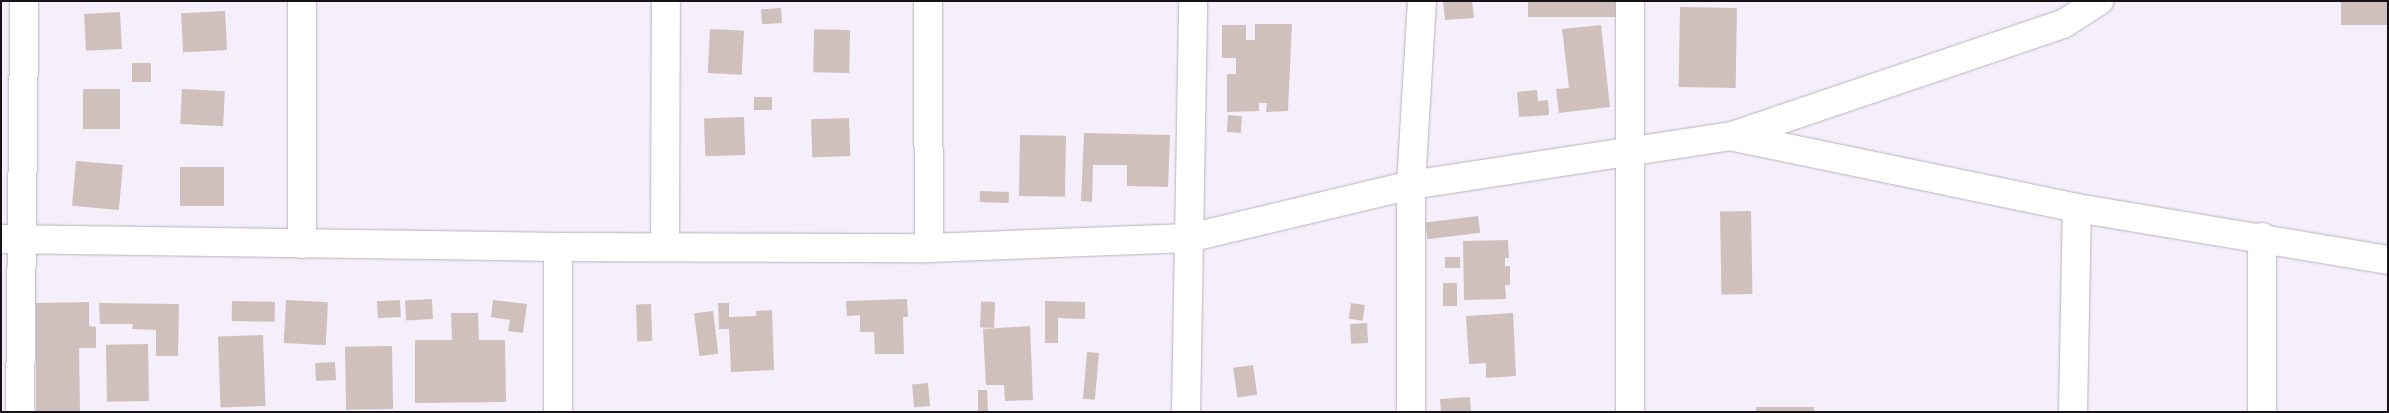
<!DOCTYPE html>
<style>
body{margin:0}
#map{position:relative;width:2389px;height:413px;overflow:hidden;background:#f5effb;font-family:Lato,sans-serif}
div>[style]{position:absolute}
.building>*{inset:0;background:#cfc0bc;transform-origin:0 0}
.roads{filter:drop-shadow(0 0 1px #b8b2bd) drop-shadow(0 0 1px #b8b2bd)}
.street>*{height:28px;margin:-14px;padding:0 14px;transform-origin:14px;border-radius:14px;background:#fff}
span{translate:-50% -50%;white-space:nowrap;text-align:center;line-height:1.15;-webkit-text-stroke:5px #f5effb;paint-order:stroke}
.frame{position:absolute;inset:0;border:2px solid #151317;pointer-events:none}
</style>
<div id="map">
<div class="building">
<div style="clip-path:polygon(1443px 1px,1472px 1px,1474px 18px,1445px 20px)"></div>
<div style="left:1528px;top:1px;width:88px;height:16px"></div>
<div style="left:2341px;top:1px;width:47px;height:24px"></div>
<div style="left:1680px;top:7px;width:57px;height:80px;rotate:1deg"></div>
<div style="left:781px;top:8px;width:15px;height:20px;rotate:86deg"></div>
<div style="left:225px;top:11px;width:39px;height:44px;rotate:87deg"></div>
<div style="left:120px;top:12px;width:37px;height:36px;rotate:87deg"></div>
<div style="clip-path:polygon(1255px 24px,1292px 24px,1288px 111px,1266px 112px,1267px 103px,1259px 103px,1259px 111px,1227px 112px,1227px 74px,1236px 74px,1236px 58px,1222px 58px,1222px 25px,1246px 25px,1246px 40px,1255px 40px)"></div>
<div style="clip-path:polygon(1601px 25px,1610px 107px,1559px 113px,1556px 89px,1569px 88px,1562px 29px)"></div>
<div style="left:710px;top:29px;width:34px;height:44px;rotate:3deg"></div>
<div style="left:850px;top:30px;width:43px;height:36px;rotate:91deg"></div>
<div style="left:151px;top:63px;width:19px;height:19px;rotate:90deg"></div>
<div style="left:120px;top:89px;width:40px;height:37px;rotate:90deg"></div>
<div style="left:182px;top:89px;width:43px;height:35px;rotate:3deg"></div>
<div style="clip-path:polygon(1537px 90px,1538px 101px,1548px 100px,1549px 115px,1519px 117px,1517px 92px)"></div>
<div style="left:754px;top:97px;width:18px;height:13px"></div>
<div style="left:1228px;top:115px;width:14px;height:17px;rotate:4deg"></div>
<div style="left:744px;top:117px;width:38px;height:40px;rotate:88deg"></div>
<div style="left:849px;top:118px;width:38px;height:38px;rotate:88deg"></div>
<div style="clip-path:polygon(1084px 133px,1170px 135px,1168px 187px,1127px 186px,1127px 165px,1093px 165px,1092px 202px,1081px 201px)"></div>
<div style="left:1020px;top:135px;width:46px;height:61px;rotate:1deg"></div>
<div style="left:76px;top:161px;width:47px;height:45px;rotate:5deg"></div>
<div style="left:180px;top:167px;width:44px;height:39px"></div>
<div style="left:980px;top:191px;width:29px;height:11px;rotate:2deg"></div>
<div style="left:1751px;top:211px;width:83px;height:31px;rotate:89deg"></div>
<div style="left:1478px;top:216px;width:17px;height:53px;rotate:83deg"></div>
<div style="clip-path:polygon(1508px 240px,1509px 258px,1505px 258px,1505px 266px,1510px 266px,1510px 285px,1505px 285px,1506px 299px,1464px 300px,1463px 241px)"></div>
<div style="left:1445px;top:257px;width:15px;height:11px"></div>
<div style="left:1443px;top:283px;width:14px;height:23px"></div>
<div style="left:432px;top:299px;width:20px;height:27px;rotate:87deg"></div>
<div style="clip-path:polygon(907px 299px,908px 317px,903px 317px,904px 354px,875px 354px,874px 332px,860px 332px,860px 315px,847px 316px,846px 301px)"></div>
<div style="left:286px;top:300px;width:42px;height:43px;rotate:3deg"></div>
<div style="left:400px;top:300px;width:17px;height:23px;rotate:87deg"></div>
<div style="clip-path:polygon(493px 300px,527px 304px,523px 333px,508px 331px,510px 320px,491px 317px)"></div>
<div style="left:232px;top:301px;width:43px;height:20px;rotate:1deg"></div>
<div style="clip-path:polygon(1045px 301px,1085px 302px,1085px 319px,1058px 318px,1058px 343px,1045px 343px)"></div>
<div style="clip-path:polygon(89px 302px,89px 326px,96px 327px,96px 348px,79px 348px,80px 412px,36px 412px,36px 303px)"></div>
<div style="left:995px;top:302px;width:26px;height:14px;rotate:92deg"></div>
<div style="clip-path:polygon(99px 303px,179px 304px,178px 356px,156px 356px,156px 330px,132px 329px,133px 324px,100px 324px)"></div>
<div style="clip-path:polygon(718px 303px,729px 303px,729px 317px,756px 316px,756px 311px,772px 310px,774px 370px,731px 372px,729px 329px,719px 329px)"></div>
<div style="left:1351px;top:303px;width:14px;height:16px;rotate:8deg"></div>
<div style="left:651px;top:304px;width:37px;height:15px;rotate:88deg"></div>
<div style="left:713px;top:311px;width:43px;height:19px;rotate:83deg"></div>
<div style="clip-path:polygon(451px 313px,478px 313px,479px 340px,505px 340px,506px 402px,415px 403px,415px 340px,452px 340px)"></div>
<div style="clip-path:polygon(1513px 313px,1516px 376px,1486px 378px,1486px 363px,1469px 364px,1466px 316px)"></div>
<div style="left:1367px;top:323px;width:20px;height:17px;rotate:87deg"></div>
<div style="clip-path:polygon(1030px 326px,1033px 400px,1005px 401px,1004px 385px,986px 385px,983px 329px)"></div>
<div style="left:263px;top:335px;width:71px;height:45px;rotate:88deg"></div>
<div style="left:148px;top:344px;width:57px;height:42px;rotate:89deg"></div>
<div style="left:392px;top:346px;width:63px;height:47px;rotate:89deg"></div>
<div style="left:1087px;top:352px;width:12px;height:47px;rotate:5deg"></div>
<div style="left:335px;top:362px;width:18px;height:20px;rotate:87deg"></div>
<div style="left:1253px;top:365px;width:30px;height:20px;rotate:82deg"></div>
<div style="left:928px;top:383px;width:23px;height:16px;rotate:85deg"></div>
<div style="clip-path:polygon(978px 390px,987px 390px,988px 411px,978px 412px)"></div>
<div style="left:1470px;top:397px;width:15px;height:30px;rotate:86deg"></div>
<div style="left:1756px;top:407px;width:58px;height:5px"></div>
</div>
<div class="roads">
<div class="street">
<div style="left:928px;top:1px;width:247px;rotate:89.8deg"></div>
<div style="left:1734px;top:137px;width:350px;rotate:11.7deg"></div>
<div style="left:2077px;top:208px;width:315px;rotate:9.5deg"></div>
<div style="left:1px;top:239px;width:557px;rotate:0.82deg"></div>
<div style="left:558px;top:247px;width:371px;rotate:0.2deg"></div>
<div style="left:929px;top:248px;width:260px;rotate:-2.2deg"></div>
<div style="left:1189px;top:238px;width:228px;rotate:-13.4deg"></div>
<div style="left:1411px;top:185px;width:325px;rotate:-8.7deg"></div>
<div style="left:1732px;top:136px;width:349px;rotate:-18.7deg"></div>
<div style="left:2063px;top:24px;width:43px;rotate:-32.6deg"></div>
<div style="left:302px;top:244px;width:243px;rotate:-90deg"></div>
<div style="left:665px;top:245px;width:244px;rotate:-89.8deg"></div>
<div style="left:558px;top:247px;width:165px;rotate:90deg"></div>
<div style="left:20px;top:412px;width:411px;rotate:-89.4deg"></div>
<div style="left:1186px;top:412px;width:411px;rotate:-89deg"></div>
<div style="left:1411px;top:412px;width:227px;rotate:-90deg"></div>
<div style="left:1411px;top:185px;width:184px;rotate:-86.6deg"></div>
<div style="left:1630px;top:412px;width:411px;rotate:-90deg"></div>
<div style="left:2073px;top:412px;width:204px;rotate:-88.9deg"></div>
<div style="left:2262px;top:412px;width:175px;rotate:-90deg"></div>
</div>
</div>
<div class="frame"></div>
</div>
